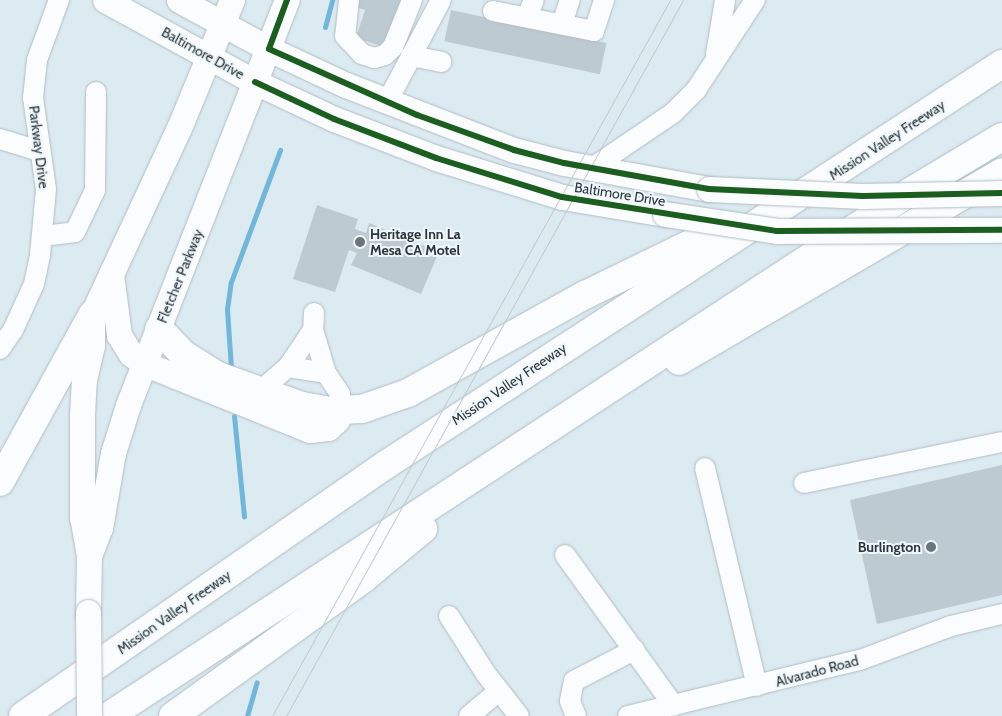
<!DOCTYPE html>
<style>
body{margin:0}
#map{position:relative;width:1002px;height:716px;overflow:hidden;background:#dceaf2;font-family:Cabin,sans-serif}
div>[style]{position:absolute}
.stream>*{height:5px;margin:-2.5px;padding:0 2.5px;transform-origin:2.5px;border-radius:2.5px;background:#72b7da}
.building>*{inset:0;background:#becad1;transform-origin:0 0}
.roads{filter:drop-shadow(0 0 1px #b1bcc3) drop-shadow(0 0 1px #b1bcc3)}
.minor>*{height:20px;margin:-10px;padding:0 10px;transform-origin:10px;border-radius:10px;background:#fafcfd}
.major>*{height:25px;margin:-12.5px;padding:0 12.5px;transform-origin:12.5px;border-radius:12.5px;background:#fafcfd}
.highway>*{height:28px;margin:-14px;padding:0 14px;transform-origin:14px;border-radius:14px;background:#fafcfd}
.tram>*{height:1px;margin:-0.5px;padding:0 0.5px;transform-origin:0.5px;border-radius:0.5px;background:#c5cacc}
.bridges{filter:drop-shadow(0 0 1px #b1bcc3) drop-shadow(0 0 1px #b1bcc3)}
.major-bridge>*{height:25px;margin:-12.5px;padding:0 12.5px;transform-origin:12.5px;border-radius:12.5px;background:#fafcfd}
.cycleway>*{height:6px;margin:-3px;padding:0 3px;transform-origin:3px;border-radius:3px;background:#1b5e20}
.dots>*{width:14px;height:14px;translate:-50% -50%;box-sizing:border-box;border:2px solid #f0f7fa;border-radius:50%}
span{translate:-50% -50%;white-space:nowrap;text-align:center;line-height:1.15;-webkit-text-stroke:4px #f0f7fa;paint-order:stroke}
.street-label{font-size:14px;color:#2a363d}
.poi-label{font-size:14px;color:#2a363d;font-weight:700}
.left{translate:0 -50%;text-align:left}
.right{translate:-100% -50%;text-align:right}
</style>
<div id="map">
<div class="stream">
<div style="left:325px;top:27px;width:28px;rotate:-75deg"></div>
<div style="left:231px;top:368px;width:59px;rotate:-93.9deg"></div>
<div style="left:227px;top:309px;width:27px;rotate:-82deg"></div>
<div style="left:231px;top:282px;width:141px;rotate:-69.6deg"></div>
<div style="left:234px;top:416px;width:101px;rotate:84.3deg"></div>
<div style="left:247px;top:716px;width:35px;rotate:-74deg"></div>
</div>
<div class="building">
<div style="clip-path:polygon(358px 0,404px 0,388px 48px,356px 38px,365px 10px,356px 7px)"></div>
<div style="left:451px;top:10px;width:159px;height:32px;rotate:12deg"></div>
<div style="clip-path:polygon(317px 205px,358px 219px,355px 229px,366px 233px,369px 223px,439px 252px,421px 294px,351px 265px,357px 253px,349px 250px,335px 292px,293px 279px)"></div>
<div style="clip-path:polygon(1002px 465px,1002px 595px,877px 624px,850px 500px)"></div>
</div>
<div class="roads">
<div class="minor">
<div style="left:349px;top:0;width:36px;rotate:96deg"></div>
<div style="left:345px;top:36px;width:25px;rotate:47deg"></div>
<div style="left:362px;top:54px;width:13px;rotate:18deg"></div>
<div style="left:374px;top:58px;width:11px;rotate:-15deg"></div>
<div style="left:385px;top:55px;width:11px;rotate:-45deg"></div>
<div style="left:393px;top:47px;width:51px;rotate:-68deg"></div>
<div style="left:493px;top:11px;width:103px;rotate:11.2deg"></div>
<div style="left:594px;top:31px;width:33px;rotate:-72deg"></div>
<div style="left:527px;top:17px;width:18px;rotate:-68deg"></div>
<div style="left:562px;top:24px;width:25px;rotate:-72deg"></div>
<div style="left:716px;top:54px;width:55px;rotate:-80.5deg"></div>
<div style="left:411px;top:56px;width:31px;rotate:11deg"></div>
<div style="left:387px;top:102px;width:115px;rotate:-62.1deg"></div>
<div style="left:0;top:139px;width:41px;rotate:17.1deg"></div>
<div style="left:592px;top:168px;width:98px;rotate:-34.2deg"></div>
<div style="left:673px;top:113px;width:33px;rotate:-45deg"></div>
<div style="left:696px;top:90px;width:108px;rotate:-56.8deg"></div>
<div style="left:43px;top:236px;width:32px;rotate:-7deg"></div>
<div style="left:75px;top:232px;width:47px;rotate:-64.5deg"></div>
<div style="left:95px;top:190px;width:98px;rotate:-89.4deg"></div>
<div style="left:314px;top:313px;width:17px;rotate:93deg"></div>
<div style="left:313px;top:330px;width:45px;rotate:73.2deg"></div>
<div style="left:0;top:349px;width:23px;rotate:-56deg"></div>
<div style="left:13px;top:330px;width:51px;rotate:-65.5deg"></div>
<div style="left:34px;top:284px;width:30px;rotate:-78deg"></div>
<div style="left:40px;top:255px;width:66px;rotate:-84.8deg"></div>
<div style="left:46px;top:189px;width:92px;rotate:-98.1deg"></div>
<div style="left:33px;top:98px;width:38px;rotate:-84deg"></div>
<div style="left:37px;top:60px;width:64px;rotate:-69.9deg"></div>
<div style="left:288px;top:367px;width:45px;rotate:-56deg"></div>
<div style="left:259px;top:392px;width:38px;rotate:-41deg"></div>
<div style="left:288px;top:367px;width:38px;rotate:9deg"></div>
<div style="left:326px;top:373px;width:25px;rotate:56deg"></div>
<div style="left:340px;top:394px;width:17px;rotate:87deg"></div>
<div style="left:705px;top:468px;width:224px;rotate:76.6deg"></div>
<div style="left:804px;top:483px;width:202px;rotate:-11.7deg"></div>
<div style="left:565px;top:555px;width:186px;rotate:54.2deg"></div>
<div style="left:449px;top:616px;width:69px;rotate:57.5deg"></div>
<div style="left:486px;top:674px;width:53px;rotate:51.8deg"></div>
<div style="left:469px;top:716px;width:39px;rotate:-40deg"></div>
<div style="left:576px;top:716px;width:16px;rotate:-112deg"></div>
<div style="left:570px;top:701px;width:20px;rotate:-79deg"></div>
<div style="left:574px;top:681px;width:68px;rotate:-27.3deg"></div>
<div style="left:628px;top:716px;width:239px;rotate:-13.6deg"></div>
<div style="left:860px;top:660px;width:97px;rotate:-20.5deg"></div>
<div style="left:951px;top:626px;width:52px;rotate:-13.2deg"></div>
</div>
<div class="major">
<div style="left:105px;top:0;width:171px;rotate:28.7deg"></div>
<div style="left:255px;top:82px;width:87px;rotate:25.1deg"></div>
<div style="left:334px;top:119px;width:109px;rotate:20.9deg"></div>
<div style="left:436px;top:158px;width:132px;rotate:17.2deg"></div>
<div style="left:562px;top:197px;width:104px;rotate:9.4deg"></div>
<div style="left:179px;top:0;width:102px;rotate:28.6deg"></div>
<div style="left:269px;top:49px;width:85px;rotate:25.1deg"></div>
<div style="left:346px;top:85px;width:180px;rotate:21.2deg"></div>
<div style="left:514px;top:150px;width:52px;rotate:14.6deg"></div>
<div style="left:564px;top:163px;width:147px;rotate:10.2deg"></div>
<div style="left:111px;top:274px;width:62px;rotate:82.5deg"></div>
<div style="left:119px;top:335px;width:22px;rotate:58deg"></div>
<div style="left:131px;top:354px;width:15px;rotate:37deg"></div>
<div style="left:143px;top:363px;width:180px;rotate:21.9deg"></div>
<div style="left:310px;top:430px;width:18px;rotate:-6deg"></div>
<div style="left:328px;top:428px;width:12px;rotate:-42deg"></div>
<div style="left:337px;top:420px;width:10px;rotate:-66deg"></div>
<div style="left:89px;top:556px;width:30px;rotate:-69deg"></div>
<div style="left:100px;top:528px;width:76px;rotate:-80.2deg"></div>
<div style="left:113px;top:453px;width:50px;rotate:-72.6deg"></div>
<div style="left:128px;top:405px;width:435px;rotate:-68.6deg"></div>
<div style="left:88px;top:612px;width:56px;rotate:-89deg"></div>
<div style="left:89px;top:556px;width:39px;rotate:-100deg"></div>
<div style="left:82px;top:518px;width:103px;rotate:-90deg"></div>
<div style="left:82px;top:415px;width:35px;rotate:-87deg"></div>
<div style="left:84px;top:380px;width:36px;rotate:-77deg"></div>
<div style="left:92px;top:345px;width:30px;rotate:-90deg"></div>
<div style="left:92px;top:315px;width:206px;rotate:-65.1deg"></div>
<div style="left:179px;top:128px;width:139px;rotate:-67.5deg"></div>
</div>
<div class="highway">
<div style="left:159px;top:329px;width:35px;rotate:46deg"></div>
<div style="left:183px;top:354px;width:41px;rotate:32.2deg"></div>
<div style="left:218px;top:376px;width:89px;rotate:19.7deg"></div>
<div style="left:302px;top:406px;width:29px;rotate:10deg"></div>
<div style="left:331px;top:411px;width:31px;rotate:-4deg"></div>
<div style="left:362px;top:409px;width:49px;rotate:-19.2deg"></div>
<div style="left:408px;top:393px;width:202px;rotate:-29deg"></div>
<div style="left:585px;top:295px;width:147px;rotate:-25.9deg"></div>
<div style="left:679px;top:361px;width:374px;rotate:-30.3deg"></div>
<div style="left:0;top:482px;width:191px;rotate:-61.1deg"></div>
<div style="left:23px;top:716px;width:443px;rotate:-34.7deg"></div>
<div style="left:387px;top:464px;width:734px;rotate:-33.04deg"></div>
<div style="left:109px;top:716px;width:957px;rotate:-33.19deg"></div>
<div style="left:910px;top:192px;width:107px;rotate:-30.9deg"></div>
<div style="left:173px;top:716px;width:236px;rotate:-35.8deg"></div>
<div style="left:364px;top:578px;width:77px;rotate:-39.7deg"></div>
</div>
</div>
<div class="tram">
<div style="left:272px;top:716px;width:819px;rotate:-60.93deg"></div>
<div style="left:286px;top:716px;width:819px;rotate:-60.99deg"></div>
</div>
<div class="bridges">
<div class="major-bridge">
<div style="left:709px;top:189px;width:154px;rotate:2.6deg"></div>
<div style="left:863px;top:196px;width:139px;rotate:-1.2deg"></div>
<div style="left:665px;top:214px;width:113px;rotate:8.6deg"></div>
<div style="left:777px;top:231px;width:225px;rotate:-0.3deg"></div>
<div style="left:88px;top:612px;width:104px;rotate:89.4deg"></div>
</div>
</div>
<div class="cycleway">
<div style="left:287px;top:0;width:52px;rotate:110.2deg"></div>
<div style="left:269px;top:49px;width:162px;rotate:24deg"></div>
<div style="left:417px;top:115px;width:103px;rotate:19.8deg"></div>
<div style="left:514px;top:150px;width:52px;rotate:14.6deg"></div>
<div style="left:564px;top:163px;width:147px;rotate:10.2deg"></div>
<div style="left:709px;top:189px;width:154px;rotate:2.6deg"></div>
<div style="left:863px;top:196px;width:139px;rotate:-1.2deg"></div>
<div style="left:255px;top:82px;width:87px;rotate:25.1deg"></div>
<div style="left:334px;top:119px;width:109px;rotate:20.9deg"></div>
<div style="left:436px;top:158px;width:132px;rotate:17.2deg"></div>
<div style="left:562px;top:197px;width:218px;rotate:9deg"></div>
<div style="left:777px;top:231px;width:225px;rotate:-0.3deg"></div>
</div>
<div class="dots">
<div style="left:360px;top:242px;background:#68757c"></div>
<div style="left:931px;top:547px;background:#68757c"></div>
</div>
<div class="street-label">
<span style="left:203px;top:53px;rotate:29deg">Baltimore Drive</span>
<span style="left:887px;top:140px;rotate:-33deg">Mission Valley Freeway</span>
<span style="left:39px;top:147px;rotate:83deg">Parkway Drive</span>
<span style="left:620px;top:194px;rotate:9deg">Baltimore Drive</span>
<span style="left:180px;top:276px;rotate:-68deg">Fletcher Parkway</span>
<span style="left:509px;top:384px;rotate:-34deg">Mission Valley Freeway</span>
<span style="left:174px;top:612px;rotate:-35deg">Mission Valley Freeway</span>
<span style="left:817px;top:671px;rotate:-15deg">Alvarado Road</span>
</div>
<div class="poi-label">
<span class="left" style="left:370px;top:242px">Heritage Inn La<br>Mesa CA Motel</span>
<span class="right" style="left:921px;top:547px">Burlington</span>
</div>
</div>
